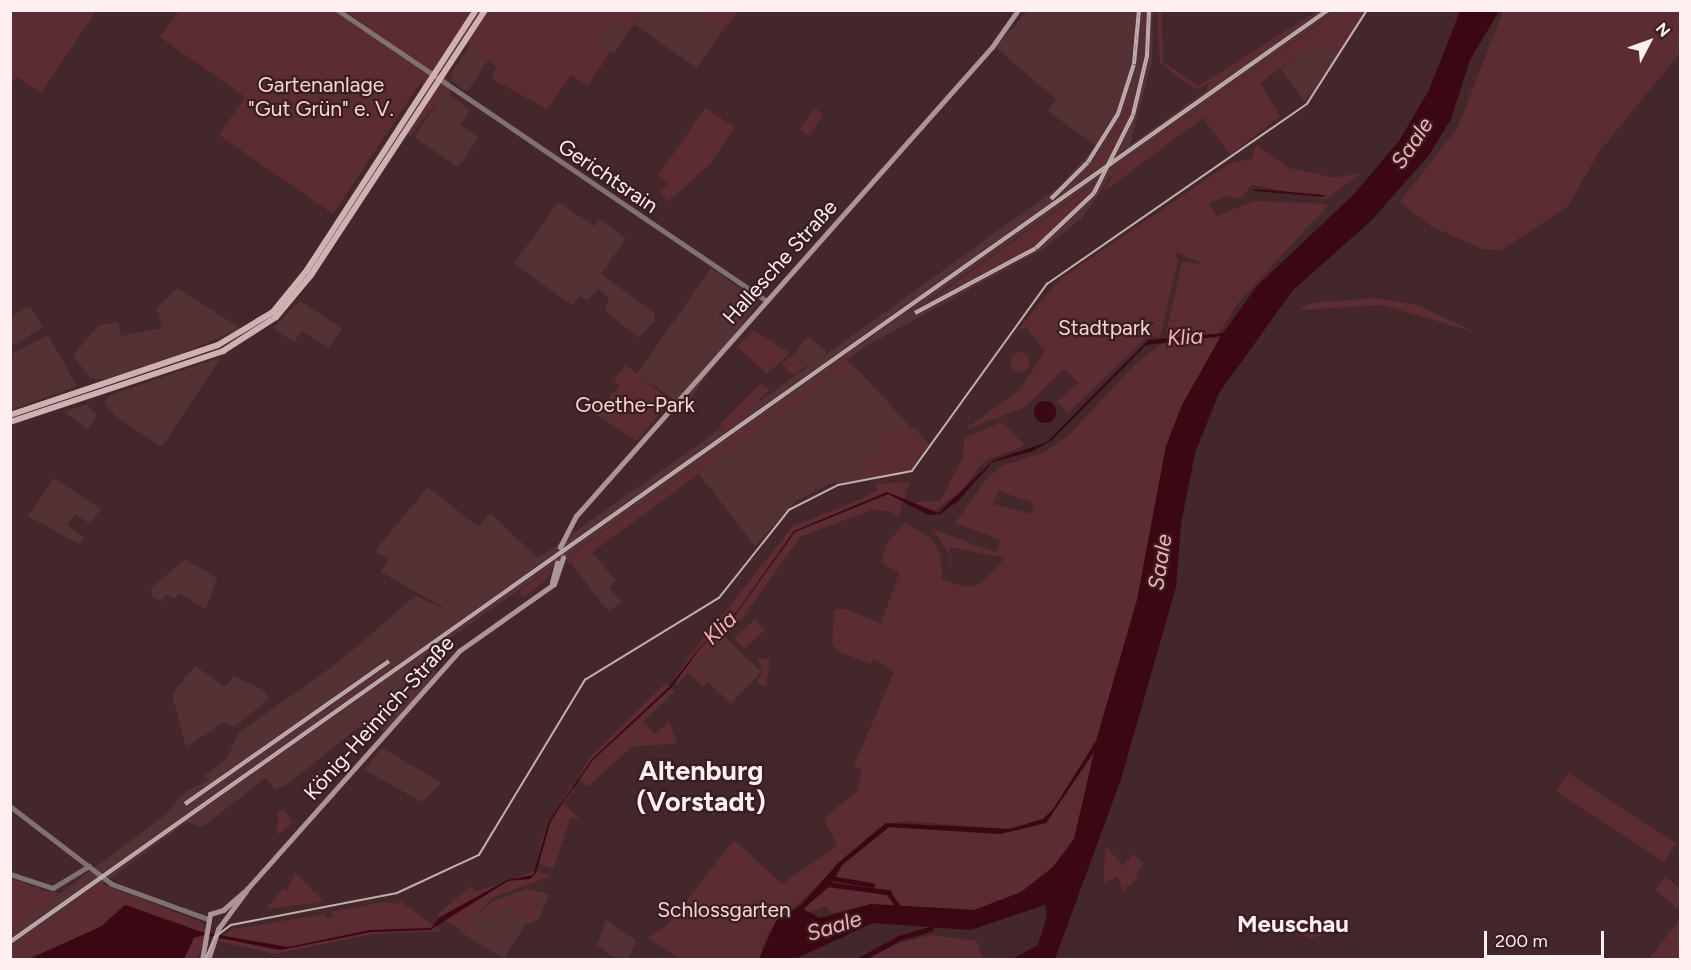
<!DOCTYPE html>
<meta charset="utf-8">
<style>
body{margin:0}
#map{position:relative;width:1691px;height:970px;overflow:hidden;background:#43272a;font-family:Figtree,sans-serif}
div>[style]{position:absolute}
.built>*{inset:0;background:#543135;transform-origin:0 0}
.green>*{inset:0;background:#5c2c33;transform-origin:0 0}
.round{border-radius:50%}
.water>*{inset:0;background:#3a0713}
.stream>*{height:1.5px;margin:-0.75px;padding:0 0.75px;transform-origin:0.75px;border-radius:0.75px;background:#3a0713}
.canal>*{height:4.5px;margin:-2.25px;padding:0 2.25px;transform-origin:2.25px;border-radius:2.25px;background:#3a0713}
.secondary-tunnel>*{height:5px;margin-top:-2.5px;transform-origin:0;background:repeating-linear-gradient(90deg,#5f4548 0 5px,transparent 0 7.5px)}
.tertiary>*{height:4.5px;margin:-2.25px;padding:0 2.25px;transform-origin:2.25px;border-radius:2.25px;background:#807172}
.secondary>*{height:5px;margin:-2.5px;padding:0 2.5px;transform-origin:2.5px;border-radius:2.5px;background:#ad9597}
.primary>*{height:6px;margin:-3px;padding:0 3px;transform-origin:3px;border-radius:3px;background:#cfb1b3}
.tram>*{height:1.5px;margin:-0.75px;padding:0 0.75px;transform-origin:0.75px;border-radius:0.75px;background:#c3afb1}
.rail>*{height:4px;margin-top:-2px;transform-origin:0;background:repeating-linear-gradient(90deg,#381e21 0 4.5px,#c3afb1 0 9px);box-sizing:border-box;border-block:2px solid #c3afb1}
span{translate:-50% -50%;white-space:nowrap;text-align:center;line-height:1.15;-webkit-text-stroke:4.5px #381e21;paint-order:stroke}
.park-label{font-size:21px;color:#fad3d6}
.street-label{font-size:21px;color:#ffeff0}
.water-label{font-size:22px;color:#f9afb6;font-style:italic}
.quarter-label{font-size:24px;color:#ffeff0;font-weight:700}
.district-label{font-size:27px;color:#ffeff0;font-weight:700}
.frame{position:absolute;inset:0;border:12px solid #ffeff0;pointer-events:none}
.north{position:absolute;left:1619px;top:12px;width:60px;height:60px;-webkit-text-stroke:4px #381e21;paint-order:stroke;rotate:49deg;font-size:16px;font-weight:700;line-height:24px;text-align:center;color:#ffeff0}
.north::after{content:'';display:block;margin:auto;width:21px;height:27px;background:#ffeff0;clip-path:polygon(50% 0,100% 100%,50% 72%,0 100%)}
.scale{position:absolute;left:1484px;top:931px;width:120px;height:27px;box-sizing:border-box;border:3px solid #ffeff0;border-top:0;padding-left:8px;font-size:18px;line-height:21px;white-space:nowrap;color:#ffeff0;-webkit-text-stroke:4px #381e21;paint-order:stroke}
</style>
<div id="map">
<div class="built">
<div style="clip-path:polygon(644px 11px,691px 11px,722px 32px,697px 68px,635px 25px)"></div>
<div style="clip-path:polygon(evenodd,1028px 11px,1153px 11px,1152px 60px,1130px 145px,1317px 11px,1336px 11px,1120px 164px,1081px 219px,1043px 249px,868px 345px,423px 657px,437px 673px,384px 733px,369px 719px,289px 783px,275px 790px,266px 778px,202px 827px,187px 822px,11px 951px,11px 930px,165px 815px,185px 792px,209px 780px,205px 775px,228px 757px,238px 733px,340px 661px,415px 596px,451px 612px,381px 572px,388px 559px,375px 551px,428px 487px,478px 527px,490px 513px,538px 558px,815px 362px,808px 366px,794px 354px,808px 336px,827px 351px,824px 356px,1060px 186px,1096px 146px,1048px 111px,1056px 99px,995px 47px,1028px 11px,1121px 120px,1115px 155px,1081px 178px,1098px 158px,1121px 120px,1028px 11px,1101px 179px,1039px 242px,924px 303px,1100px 178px,1101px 179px)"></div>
<div style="left:609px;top:19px;width:24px;height:25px;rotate:36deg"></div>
<div style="clip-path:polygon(1316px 41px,1339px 54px,1305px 102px,1281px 69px)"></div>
<div style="clip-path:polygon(471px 44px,488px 60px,467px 92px,452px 81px,451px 74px)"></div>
<div style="clip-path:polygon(445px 92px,470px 110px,461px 125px,479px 137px,458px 167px,414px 137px)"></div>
<div style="clip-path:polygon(558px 202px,594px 226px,599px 219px,626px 238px,601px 274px,654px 312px,655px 320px,639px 338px,605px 311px,609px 298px,598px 289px,588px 300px,580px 296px,572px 305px,514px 264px)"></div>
<div style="left:711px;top:268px;width:58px;height:129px;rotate:35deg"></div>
<div style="clip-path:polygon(177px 288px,240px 328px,180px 355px,106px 379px,90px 378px,73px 355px,99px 325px,118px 322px,121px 336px,162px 328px,157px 308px)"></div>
<div style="clip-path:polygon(300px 301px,342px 328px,329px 348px,302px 331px,294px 342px,273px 328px)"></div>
<div style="clip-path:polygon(30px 306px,43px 327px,11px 347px,11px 316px)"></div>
<div style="clip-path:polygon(48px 335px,77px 386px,11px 410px,11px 354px)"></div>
<div style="clip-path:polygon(221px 357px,162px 447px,117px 418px,104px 403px,110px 395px)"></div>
<div style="clip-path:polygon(845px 366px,857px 369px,928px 446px,899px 475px,829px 484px,796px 501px,755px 546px,699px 474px)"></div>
<div style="clip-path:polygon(87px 404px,98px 416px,88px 429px,64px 412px)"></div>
<div style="clip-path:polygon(54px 478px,101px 509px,90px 524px,76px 514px,67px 525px,84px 537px,79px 544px,28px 516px)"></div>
<div style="clip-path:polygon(590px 550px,616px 581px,609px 588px,621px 601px,609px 612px,573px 566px)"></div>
<div style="clip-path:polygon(185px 559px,217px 578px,206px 609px,179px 593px,175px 599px,166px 594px,161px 602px,152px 597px,151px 588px)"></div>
<div style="left:724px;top:636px;width:52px;height:44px;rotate:44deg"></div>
<div style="clip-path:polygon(195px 666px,225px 687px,233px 676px,262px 689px,269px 699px,234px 727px,223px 723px,186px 747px,172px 694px)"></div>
<div style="clip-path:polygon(382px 748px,389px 752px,442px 783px,422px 802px,364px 770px)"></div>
<div style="clip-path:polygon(527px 889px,549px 894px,539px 919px,525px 925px,504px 959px,461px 932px,493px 901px)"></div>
<div style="clip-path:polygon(606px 920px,636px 940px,629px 959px,611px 956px,597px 945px)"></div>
</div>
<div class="green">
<div style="clip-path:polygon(11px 10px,96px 11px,41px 93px,17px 77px,11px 84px)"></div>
<div style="clip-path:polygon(1339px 10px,1365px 11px,1339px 54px,1316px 42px,1260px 83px,1280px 116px,1230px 155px,1203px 118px,1102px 193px,1120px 164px)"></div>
<div style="clip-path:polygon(179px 11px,342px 11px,395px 47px,346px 11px,644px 11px,628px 33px,609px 20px,595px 40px,611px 51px,588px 86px,571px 75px,547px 109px,492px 79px,496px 67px,462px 40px,442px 71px,454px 88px,449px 95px,445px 93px,410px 136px,404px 131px,427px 91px,422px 87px,424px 77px,333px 214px,219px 135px,245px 97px,160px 37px)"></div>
<div style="clip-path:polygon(691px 11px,738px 11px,722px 32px)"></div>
<div style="clip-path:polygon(1157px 11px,1162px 11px,1163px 62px,1199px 86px,1317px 11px,1206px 91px,1208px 83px,1198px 89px,1193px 88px,1160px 63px)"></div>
<div style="clip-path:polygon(1503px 11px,1680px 11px,1680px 53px,1599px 152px,1567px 207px,1501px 250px,1482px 249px,1431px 226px,1400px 202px,1458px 127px)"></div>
<div style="clip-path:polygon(1139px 80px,1115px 155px,1079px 180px,1111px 139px)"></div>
<div style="clip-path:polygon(705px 108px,735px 127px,711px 163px,668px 202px,659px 191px,669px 184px,658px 176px)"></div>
<div style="left:814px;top:108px;width:11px;height:26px;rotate:34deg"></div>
<div style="clip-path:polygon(1256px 144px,1289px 168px,1336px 178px,1363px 172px,1326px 199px,1252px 185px,1240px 199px,1227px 196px,1209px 204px,1216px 216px,1254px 201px,1329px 204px,1239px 302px,1218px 334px,1169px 338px,1166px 333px,1182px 262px,1203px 264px,1175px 251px,1178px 261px,1160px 337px,1146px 338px,1068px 413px,1057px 401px,1079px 383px,1064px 369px,1025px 407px,964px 430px,1020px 390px,1045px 351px,1027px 328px,1018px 330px,1059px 280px,1230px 163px,1252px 159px)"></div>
<div style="clip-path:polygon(1103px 177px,1073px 213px,1039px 242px,925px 304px)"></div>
<div style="clip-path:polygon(1375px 298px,1417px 305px,1477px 333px,1383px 305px,1299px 310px,1310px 303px)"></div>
<div style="clip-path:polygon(753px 330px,790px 353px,767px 374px,737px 347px)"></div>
<div style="clip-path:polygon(evenodd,1220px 338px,1182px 405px,1166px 446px,1137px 600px,1096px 741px,1054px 808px,1043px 819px,1009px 829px,905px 821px,878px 828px,768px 932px,759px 959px,680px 959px,648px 938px,667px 925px,734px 840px,782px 884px,837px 846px,824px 818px,857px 791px,862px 771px,854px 766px,894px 672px,874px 659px,871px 664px,837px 651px,832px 644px,834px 610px,846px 609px,881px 624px,899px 572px,881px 563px,887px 543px,905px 523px,931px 538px,941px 556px,942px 580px,965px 587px,980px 584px,1005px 558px,950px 547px,952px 571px,949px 554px,933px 529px,997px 553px,1001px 540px,955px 523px,985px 481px,1001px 466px,1045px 452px,1069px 435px,1136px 363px,1167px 340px,1220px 338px,999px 491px,1034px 503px,1032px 514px,993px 504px,999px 491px)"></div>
<div class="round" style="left:1010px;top:352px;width:20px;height:20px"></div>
<div style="clip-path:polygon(794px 354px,808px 366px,792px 375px,782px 364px)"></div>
<div style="clip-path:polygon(846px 360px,859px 372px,832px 378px,811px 391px,575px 565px,568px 563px,566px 558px)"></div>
<div style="clip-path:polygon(626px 365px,671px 401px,636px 441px,588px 409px,594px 403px,601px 407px,619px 386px,614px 379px)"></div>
<div style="left:761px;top:383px;width:11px;height:59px;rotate:45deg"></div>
<div style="clip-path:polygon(1002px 422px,1025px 446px,984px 461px,960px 492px,934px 511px,913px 502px,940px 501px,963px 457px,964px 438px)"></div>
<div style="clip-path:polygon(914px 428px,929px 444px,911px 469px,899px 475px,866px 477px,861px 458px,883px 453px,880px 436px)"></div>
<div style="clip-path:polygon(910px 482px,898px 517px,891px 511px,872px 510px,800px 537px,745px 615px,694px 668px,708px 682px,703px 687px,687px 672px,678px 685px,673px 680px,703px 638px,723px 623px,720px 618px,793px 526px,864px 498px,877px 490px,876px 484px)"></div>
<div style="clip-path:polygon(554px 565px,547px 579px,523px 597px,519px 592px)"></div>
<div style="left:755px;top:619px;width:15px;height:28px;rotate:48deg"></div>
<div style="clip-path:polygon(757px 659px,770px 659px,766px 687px,757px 683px,762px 671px)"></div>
<div style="clip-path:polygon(666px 683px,675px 691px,643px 722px,655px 734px,669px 721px,677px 744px,633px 746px,587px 787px,577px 778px,591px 756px)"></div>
<div style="clip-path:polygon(1095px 751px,1074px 839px,1053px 867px,1021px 892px,974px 910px,871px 904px,831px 913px,826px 906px,807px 913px,803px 909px,831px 885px,842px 865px,889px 827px,1000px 834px,1046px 823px)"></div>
<div class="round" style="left:310px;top:772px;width:18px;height:18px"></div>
<div style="left:1568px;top:773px;width:129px;height:22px;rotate:33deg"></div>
<div style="clip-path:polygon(571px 785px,575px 789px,564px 804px,580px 819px,571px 817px,553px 869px,537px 863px,541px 841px)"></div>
<div style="clip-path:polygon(284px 809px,293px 823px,277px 835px,278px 811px)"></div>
<div style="clip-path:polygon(1106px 846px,1123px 866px,1133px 854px,1144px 864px,1136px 874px,1139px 877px,1123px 891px,1117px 876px,1103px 884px)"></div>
<div style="clip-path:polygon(535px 871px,551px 876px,492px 898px,464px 932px,437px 915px,471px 886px,475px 892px)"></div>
<div style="clip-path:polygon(295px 872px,324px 902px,266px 909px,283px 888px,287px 891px)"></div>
<div style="clip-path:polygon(1665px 877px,1680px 887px,1680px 910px,1655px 890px)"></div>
<div style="clip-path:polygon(11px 878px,46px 891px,60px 893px,11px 930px)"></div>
<div style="clip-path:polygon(100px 883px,203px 923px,206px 938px,197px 959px,184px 959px,183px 954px,193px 929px,125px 905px,97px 929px,27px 959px,11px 960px,11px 951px)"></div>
<div style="clip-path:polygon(532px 890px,534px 893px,470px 927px,486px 915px,484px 910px)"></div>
<div class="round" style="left:516px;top:895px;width:24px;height:24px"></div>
<div style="clip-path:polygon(397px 899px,441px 931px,372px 934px,275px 954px,218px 941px,232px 929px,325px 914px,327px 919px,333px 918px,332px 912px,382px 902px,400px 904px)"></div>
<div style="clip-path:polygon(1304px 917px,1326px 934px,1309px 939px,1296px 928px)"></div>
<div style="clip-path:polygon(1680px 919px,1680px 959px,1649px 959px)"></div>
<div style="clip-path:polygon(933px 935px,977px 941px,982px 959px,869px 959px,896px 944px)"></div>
</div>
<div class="water">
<div style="clip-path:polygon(evenodd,1460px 11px,1499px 11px,1470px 60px,1451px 119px,1429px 155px,1371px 221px,1293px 290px,1219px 393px,1195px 453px,1181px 524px,1176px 587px,1121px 779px,1055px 959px,1012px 959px,1038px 945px,1047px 916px,1045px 905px,971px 930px,873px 923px,795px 959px,759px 959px,776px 921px,802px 904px,839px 862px,886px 823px,1009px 829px,1043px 819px,1054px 808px,1096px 741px,1137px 600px,1166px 446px,1182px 405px,1221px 336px,1146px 345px,1052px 440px,1033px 451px,993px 462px,957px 502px,940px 514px,929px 515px,888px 494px,795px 532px,736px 614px,701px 647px,671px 688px,593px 760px,551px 820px,536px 873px,530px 879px,508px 881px,430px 930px,371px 932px,280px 950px,204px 935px,194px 938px,184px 959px,27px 960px,102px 926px,125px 905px,202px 932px,288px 947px,370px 930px,431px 928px,440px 917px,507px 880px,533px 875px,549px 821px,592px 759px,669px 687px,700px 647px,738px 610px,794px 531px,887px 492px,938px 513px,994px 460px,1047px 442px,1148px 340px,1223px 333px,1257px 286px,1355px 193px,1399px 141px,1429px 90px,1460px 11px,1094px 752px,1074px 839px,1053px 867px,1021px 892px,974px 910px,871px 904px,820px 918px,803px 909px,831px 885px,842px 865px,889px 827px,1000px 834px,1046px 823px,1094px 752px)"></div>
<div class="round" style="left:1034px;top:401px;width:22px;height:22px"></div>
</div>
<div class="stream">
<div style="left:1255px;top:190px;width:69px;rotate:5deg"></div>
</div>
<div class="canal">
<div style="left:831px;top:878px;width:42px;rotate:9.7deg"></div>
<div style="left:827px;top:884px;width:62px;rotate:7.5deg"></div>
<div style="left:888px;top:892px;width:19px;rotate:55deg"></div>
<div style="left:859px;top:960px;width:46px;rotate:-28.8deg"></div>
<div style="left:899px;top:938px;width:33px;rotate:-16deg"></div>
</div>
<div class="secondary-tunnel">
<div style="left:563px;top:558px;width:16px;rotate:-75deg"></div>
<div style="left:557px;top:563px;width:16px;rotate:-79deg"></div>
</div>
<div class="tertiary">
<div style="left:338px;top:10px;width:518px;rotate:34.15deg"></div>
<div style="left:10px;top:806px;width:128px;rotate:37.4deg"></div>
<div style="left:112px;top:884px;width:102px;rotate:20deg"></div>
<div style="left:10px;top:874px;width:45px;rotate:18deg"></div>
<div style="left:53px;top:888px;width:42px;rotate:-31.4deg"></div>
</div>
<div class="secondary">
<div style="left:560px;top:547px;width:35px;rotate:-63deg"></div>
<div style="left:576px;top:516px;width:627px;rotate:-48.43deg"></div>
<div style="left:992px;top:47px;width:45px;rotate:-54.9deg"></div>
<div style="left:552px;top:582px;width:20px;rotate:-75deg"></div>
<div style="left:202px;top:960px;width:47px;rotate:-80.1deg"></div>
<div style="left:210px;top:914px;width:14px;rotate:-17deg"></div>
<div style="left:223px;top:910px;width:32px;rotate:-41deg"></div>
<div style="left:247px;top:889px;width:319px;rotate:-48.3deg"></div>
<div style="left:459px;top:651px;width:116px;rotate:-35.2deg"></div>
<div style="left:554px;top:584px;width:28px;rotate:-71deg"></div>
<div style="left:208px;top:960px;width:33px;rotate:-72deg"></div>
<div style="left:218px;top:929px;width:47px;rotate:-53.6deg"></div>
</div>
<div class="primary">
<div style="left:10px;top:415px;width:219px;rotate:-18.6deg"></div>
<div style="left:218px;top:345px;width:64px;rotate:-31deg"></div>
<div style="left:273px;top:312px;width:54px;rotate:-51deg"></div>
<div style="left:307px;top:270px;width:310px;rotate:-57deg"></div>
<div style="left:10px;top:422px;width:225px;rotate:-18.4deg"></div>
<div style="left:223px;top:351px;width:63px;rotate:-32.7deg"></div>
<div style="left:276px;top:317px;width:55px;rotate:-50.2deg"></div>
<div style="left:311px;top:275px;width:317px;rotate:-56.7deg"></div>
</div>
<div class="tram">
<div style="left:205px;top:960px;width:25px;rotate:-67deg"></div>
<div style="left:215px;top:937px;width:20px;rotate:-37deg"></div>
<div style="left:231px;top:925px;width:169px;rotate:-10.9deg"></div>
<div style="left:397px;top:893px;width:90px;rotate:-24.9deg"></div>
<div style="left:479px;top:855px;width:205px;rotate:-58.8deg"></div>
<div style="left:585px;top:680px;width:157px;rotate:-31.5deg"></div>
<div style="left:719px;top:598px;width:112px;rotate:-51.5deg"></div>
<div style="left:789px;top:510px;width:55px;rotate:-27deg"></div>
<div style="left:838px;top:485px;width:75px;rotate:-10.7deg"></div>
<div style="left:912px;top:471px;width:231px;rotate:-54.2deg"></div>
<div style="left:1047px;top:284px;width:316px;rotate:-34.7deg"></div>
<div style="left:1307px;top:104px;width:112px;rotate:-57.4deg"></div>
</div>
<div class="rail">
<div style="left:1051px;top:199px;width:52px;rotate:-45deg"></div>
<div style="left:1088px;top:162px;width:57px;rotate:-58deg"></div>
<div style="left:1118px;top:114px;width:52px;rotate:-72.3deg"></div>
<div style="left:1134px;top:64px;width:54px;rotate:-84.7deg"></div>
<div style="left:915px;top:313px;width:137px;rotate:-28.2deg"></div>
<div style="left:1036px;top:248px;width:80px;rotate:-43.5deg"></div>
<div style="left:1094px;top:193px;width:87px;rotate:-63.4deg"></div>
<div style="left:1133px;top:115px;width:61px;rotate:-76.7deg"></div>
<div style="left:1147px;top:56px;width:46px;rotate:-87.5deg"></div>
<div style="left:185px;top:804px;width:249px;rotate:-35deg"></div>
<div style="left:10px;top:942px;width:1614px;rotate:-35.27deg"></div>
</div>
<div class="park-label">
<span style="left:321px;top:97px">Gartenanlage<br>"Gut Grün" e. V.</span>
<span style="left:1104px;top:328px">Stadtpark</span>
<span style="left:635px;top:405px">Goethe-Park</span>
<span style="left:724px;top:910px">Schlossgarten</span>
</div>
<div class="street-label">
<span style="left:608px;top:176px;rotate:34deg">Gerichtsrain</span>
<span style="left:780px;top:262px;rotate:-48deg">Hallesche Straße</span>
<span style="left:379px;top:718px;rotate:-48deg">König-Heinrich-Straße</span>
</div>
<div class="water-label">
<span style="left:1412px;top:143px;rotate:-56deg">Saale</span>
<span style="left:1185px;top:337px;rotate:-4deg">Klia</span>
<span style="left:1160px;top:562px;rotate:-81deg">Saale</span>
<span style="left:720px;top:628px;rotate:-45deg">Klia</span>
<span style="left:834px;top:926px;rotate:-17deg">Saale</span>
</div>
<div class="quarter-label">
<span style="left:1293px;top:924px">Meuschau</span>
</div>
<div class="district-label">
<span style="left:701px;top:786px">Altenburg<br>(Vorstadt)</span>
</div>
<div class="frame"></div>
<div class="north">N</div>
<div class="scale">200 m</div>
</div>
